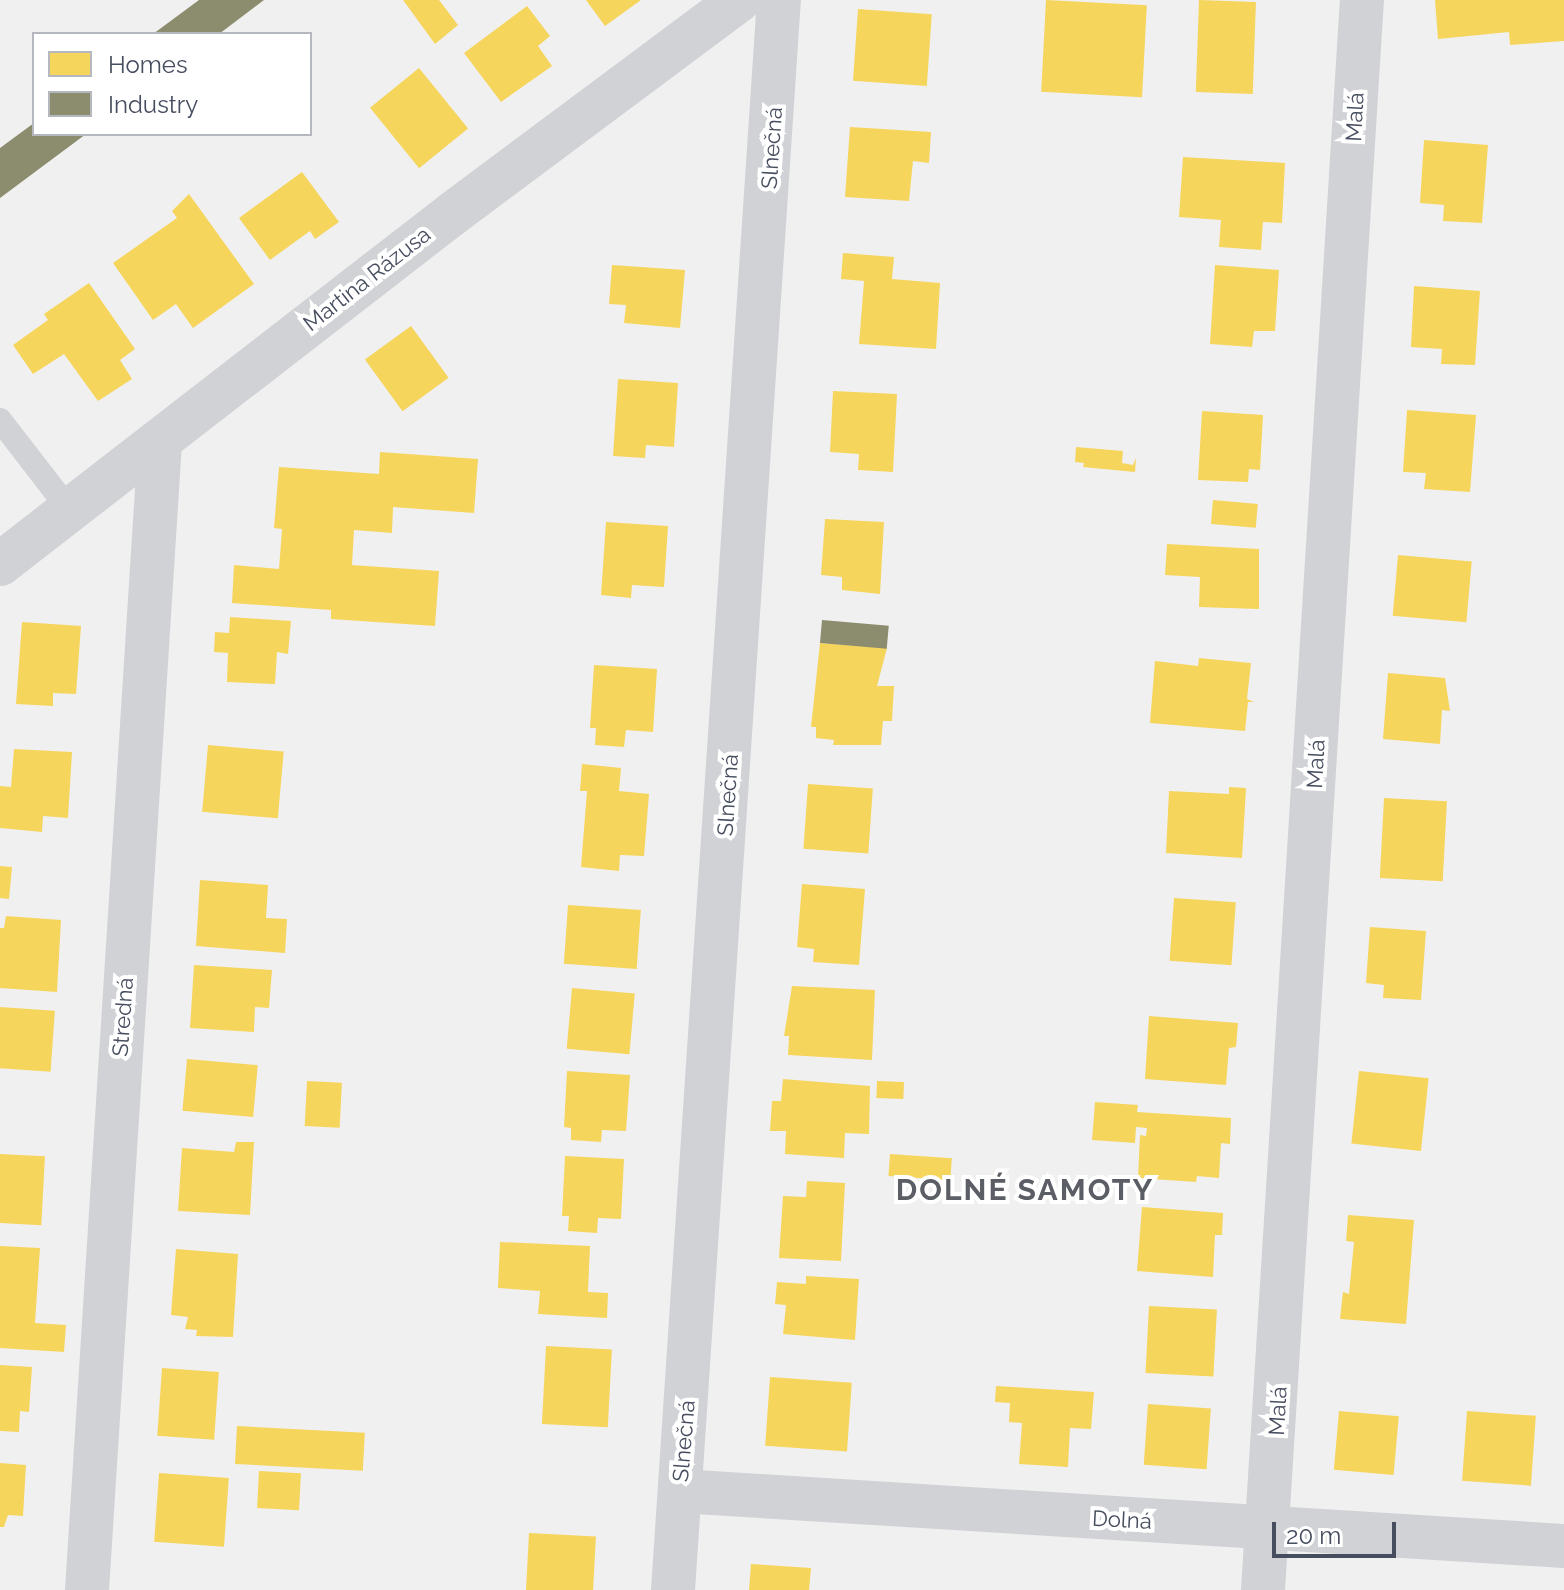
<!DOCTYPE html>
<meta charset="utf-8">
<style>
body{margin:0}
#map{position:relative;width:1564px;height:1590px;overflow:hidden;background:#f1f0f0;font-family:Raleway,sans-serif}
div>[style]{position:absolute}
.homes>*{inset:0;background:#f6d55c;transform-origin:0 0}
.industry>*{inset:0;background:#8c8c6e;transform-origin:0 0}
.lane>*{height:24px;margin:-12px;padding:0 12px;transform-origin:12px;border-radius:12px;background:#d1d2d6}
.street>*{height:44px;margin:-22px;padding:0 22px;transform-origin:22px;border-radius:22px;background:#d1d2d6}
span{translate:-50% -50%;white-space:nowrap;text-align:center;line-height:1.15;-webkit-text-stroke:8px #fff;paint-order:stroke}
.street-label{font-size:22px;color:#464d5e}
.district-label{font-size:30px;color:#5b5e65;font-weight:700;letter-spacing:2px}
.legend{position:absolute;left:32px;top:32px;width:280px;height:104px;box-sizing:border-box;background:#fff;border:2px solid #b5b8bf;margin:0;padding:10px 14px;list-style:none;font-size:24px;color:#464d5e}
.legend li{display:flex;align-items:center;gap:16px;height:40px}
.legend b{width:40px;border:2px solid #b5b8bf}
.scale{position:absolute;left:1272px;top:1522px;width:124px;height:36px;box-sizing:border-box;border:4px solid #464d5e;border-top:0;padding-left:10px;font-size:24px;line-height:28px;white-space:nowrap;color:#464d5e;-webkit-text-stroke:6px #fff;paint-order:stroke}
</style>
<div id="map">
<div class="homes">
<div style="clip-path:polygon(403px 0,439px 0,458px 25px,435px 44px)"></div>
<div style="clip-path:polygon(586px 0,641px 0,605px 26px)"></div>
<div style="left:1046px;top:0;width:101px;height:92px;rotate:3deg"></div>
<div style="left:1199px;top:0;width:57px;height:92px;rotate:2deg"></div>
<div style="clip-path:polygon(1435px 0,1564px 0,1564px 41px,1510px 45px,1509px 32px,1438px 39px)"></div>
<div style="clip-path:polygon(527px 6px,550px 36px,538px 46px,552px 66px,501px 102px,464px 53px)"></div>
<div style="left:858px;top:9px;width:74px;height:72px;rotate:4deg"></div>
<div style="left:419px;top:68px;width:78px;height:63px;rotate:51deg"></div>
<div style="clip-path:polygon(850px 127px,931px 132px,929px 163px,913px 161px,909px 201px,845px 197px)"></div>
<div style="clip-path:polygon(1424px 140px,1488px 145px,1482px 223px,1443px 221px,1444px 205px,1420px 203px)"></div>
<div style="clip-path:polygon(1183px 157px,1285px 163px,1282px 223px,1263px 222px,1261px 250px,1219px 247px,1221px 220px,1179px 217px)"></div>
<div style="clip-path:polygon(302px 172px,339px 222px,315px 239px,310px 231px,270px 260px,239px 218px)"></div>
<div style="clip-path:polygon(189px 194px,254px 284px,193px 328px,176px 304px,153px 320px,113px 263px,177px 218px,172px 211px)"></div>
<div style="clip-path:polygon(843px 253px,894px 257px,892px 279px,940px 283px,936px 349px,859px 344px,864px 281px,841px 279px)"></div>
<div style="clip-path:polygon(612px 265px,685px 270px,680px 328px,624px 323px,626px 305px,609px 304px)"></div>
<div style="clip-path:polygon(1215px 265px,1279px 270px,1275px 331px,1254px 331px,1252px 347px,1210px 344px)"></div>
<div style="clip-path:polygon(89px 283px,135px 349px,120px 360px,132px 379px,98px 401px,64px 354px,33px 374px,13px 345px,48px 320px,44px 314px)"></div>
<div style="clip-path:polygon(1414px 286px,1480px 291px,1475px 365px,1441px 364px,1442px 349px,1411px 347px)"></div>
<div style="left:411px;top:326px;width:64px;height:57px;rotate:54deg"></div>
<div style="clip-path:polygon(618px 379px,678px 383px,674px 447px,646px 445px,645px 458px,613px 456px)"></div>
<div style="clip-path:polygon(833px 391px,897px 394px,893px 472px,858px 470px,859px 454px,830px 452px)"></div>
<div style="clip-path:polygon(1407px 410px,1476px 415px,1470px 492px,1424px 489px,1426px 473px,1403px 472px)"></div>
<div style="clip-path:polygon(1202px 411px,1263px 415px,1260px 470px,1249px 469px,1248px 482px,1198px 480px)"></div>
<div style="clip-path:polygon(1076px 447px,1123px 451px,1122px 463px,1133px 465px,1136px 458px,1135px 472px,1083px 467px,1084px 463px,1075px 462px)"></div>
<div style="clip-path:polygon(380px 452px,478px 459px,474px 513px,393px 507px,392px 533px,354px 530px,352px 565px,439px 571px,435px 626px,331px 619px,331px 610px,232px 603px,234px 565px,279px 569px,282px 529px,274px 528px,279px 467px,379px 474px)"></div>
<div style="left:1213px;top:500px;width:45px;height:24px;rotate:5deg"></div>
<div style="clip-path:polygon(825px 519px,884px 522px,880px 594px,842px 590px,842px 577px,821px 575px)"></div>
<div style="clip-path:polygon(606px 522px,668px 526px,664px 587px,632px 585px,631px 598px,601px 595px)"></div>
<div style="clip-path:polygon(1167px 544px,1259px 549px,1259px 609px,1199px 607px,1200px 577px,1165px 575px)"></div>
<div style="left:1398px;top:555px;width:74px;height:61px;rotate:5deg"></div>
<div style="clip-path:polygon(230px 617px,291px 621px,288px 654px,277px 652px,275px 684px,227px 682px,228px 653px,214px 652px,215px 632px,229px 633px)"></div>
<div style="clip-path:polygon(22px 622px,81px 626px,76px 694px,53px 693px,53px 706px,16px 704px)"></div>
<div style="clip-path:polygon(820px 643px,887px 648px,877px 686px,894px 686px,892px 721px,883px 721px,881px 745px,833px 745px,834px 740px,816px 738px,816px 727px,811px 727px)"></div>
<div style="clip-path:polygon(1199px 658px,1251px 663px,1247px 699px,1254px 702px,1248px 702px,1245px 731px,1150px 723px,1155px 661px,1198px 666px)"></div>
<div style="clip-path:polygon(594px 665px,657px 669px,653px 732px,626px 730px,624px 747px,595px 745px,596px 728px,590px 728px)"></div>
<div style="clip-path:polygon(1388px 673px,1445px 678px,1450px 711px,1442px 710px,1440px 744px,1383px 739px)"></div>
<div style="left:208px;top:745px;width:76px;height:67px;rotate:5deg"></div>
<div style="clip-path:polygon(14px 749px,72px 752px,68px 818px,43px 816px,42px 832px,0 828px,0 786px,11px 787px)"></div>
<div style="clip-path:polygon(582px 764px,621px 768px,619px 791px,649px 794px,644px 856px,620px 855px,619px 871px,581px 867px,587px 791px,580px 791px)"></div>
<div style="left:808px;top:784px;width:65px;height:65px;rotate:4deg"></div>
<div style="clip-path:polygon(1229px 787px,1246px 788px,1242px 858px,1166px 853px,1169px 791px,1229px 794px)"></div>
<div style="left:1384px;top:798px;width:63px;height:80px;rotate:3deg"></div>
<div style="clip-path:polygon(0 866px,12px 867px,9px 899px,0 898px)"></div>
<div style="clip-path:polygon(200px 880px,268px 885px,266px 918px,287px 919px,285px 953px,196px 946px)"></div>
<div style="clip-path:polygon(802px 884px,865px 889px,859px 965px,813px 962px,814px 949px,797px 947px)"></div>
<div style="left:1174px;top:898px;width:62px;height:63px;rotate:4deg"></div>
<div style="left:568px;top:905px;width:73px;height:59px;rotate:4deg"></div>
<div style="clip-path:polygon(6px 916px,61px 920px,57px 992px,0 988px,0 928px,4px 928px)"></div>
<div style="clip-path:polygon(1370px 927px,1426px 931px,1421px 1000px,1383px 998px,1384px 985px,1366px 983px)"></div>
<div style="clip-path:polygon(194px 965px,272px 970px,269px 1008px,255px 1007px,254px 1032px,190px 1028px)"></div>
<div style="clip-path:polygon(792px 986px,875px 990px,872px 1060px,788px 1055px,789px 1036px,784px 1036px)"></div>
<div style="left:572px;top:988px;width:63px;height:61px;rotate:5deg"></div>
<div style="left:0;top:1007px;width:55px;height:61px;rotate:4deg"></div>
<div style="clip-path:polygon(1149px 1016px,1238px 1023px,1236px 1047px,1229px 1048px,1226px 1085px,1145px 1079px)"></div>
<div style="left:187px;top:1059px;width:71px;height:52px;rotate:5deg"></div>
<div style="clip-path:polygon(567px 1071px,630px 1075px,626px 1131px,602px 1130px,601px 1142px,571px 1140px,571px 1128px,564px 1127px)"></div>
<div style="left:1359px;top:1071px;width:70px;height:73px;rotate:6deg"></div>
<div style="clip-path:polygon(783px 1079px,870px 1086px,869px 1134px,845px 1133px,844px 1158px,785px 1154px,786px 1131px,770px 1131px,772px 1101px,781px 1101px)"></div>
<div style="left:307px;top:1081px;width:35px;height:45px;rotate:3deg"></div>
<div style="left:877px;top:1081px;width:27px;height:17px;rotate:2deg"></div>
<div style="clip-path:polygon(1095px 1102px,1138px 1105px,1137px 1112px,1231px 1118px,1230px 1144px,1221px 1143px,1219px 1178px,1197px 1176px,1196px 1182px,1138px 1178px,1140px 1135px,1146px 1136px,1147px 1128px,1136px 1127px,1135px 1143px,1092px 1140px)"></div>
<div style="clip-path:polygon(236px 1142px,254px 1142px,250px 1215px,178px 1211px,182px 1148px,234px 1152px)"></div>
<div style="left:0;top:1154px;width:45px;height:69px;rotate:3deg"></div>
<div style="left:890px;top:1154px;width:62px;height:22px;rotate:4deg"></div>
<div style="clip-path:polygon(565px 1156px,624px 1159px,621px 1219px,598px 1218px,597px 1233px,568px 1231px,569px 1216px,562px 1216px)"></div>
<div style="clip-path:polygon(807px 1181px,845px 1183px,841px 1261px,779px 1258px,783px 1196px,806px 1197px)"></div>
<div style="clip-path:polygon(1142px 1207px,1223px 1213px,1222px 1235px,1215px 1235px,1213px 1277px,1137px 1271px)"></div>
<div style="clip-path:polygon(1348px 1215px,1414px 1220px,1406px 1324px,1340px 1319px,1343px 1292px,1349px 1294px,1354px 1242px,1346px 1241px)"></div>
<div style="clip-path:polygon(500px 1242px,590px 1246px,588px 1292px,608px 1293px,607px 1318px,538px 1314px,540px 1291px,498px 1288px)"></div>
<div style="clip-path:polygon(0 1246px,40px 1248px,35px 1323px,66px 1325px,64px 1352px,0 1348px)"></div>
<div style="clip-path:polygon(176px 1249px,238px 1254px,233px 1337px,196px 1336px,197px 1330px,185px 1329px,188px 1317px,171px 1315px)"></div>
<div style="clip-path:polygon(806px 1276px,859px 1279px,855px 1340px,783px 1334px,786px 1305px,775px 1304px,777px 1282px,806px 1284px)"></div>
<div style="left:1149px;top:1306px;width:68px;height:67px;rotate:3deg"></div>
<div style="left:546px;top:1346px;width:66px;height:78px;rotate:3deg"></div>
<div style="clip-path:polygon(0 1365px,32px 1367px,29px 1412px,20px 1411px,19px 1432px,0 1431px)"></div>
<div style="left:162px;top:1368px;width:57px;height:68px;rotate:4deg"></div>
<div style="left:770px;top:1377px;width:82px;height:69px;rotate:4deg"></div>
<div style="clip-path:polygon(996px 1386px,1094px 1392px,1091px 1429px,1070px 1428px,1068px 1467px,1019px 1464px,1022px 1423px,1009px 1422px,1010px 1403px,995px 1402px)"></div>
<div style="left:1148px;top:1404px;width:63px;height:61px;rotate:4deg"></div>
<div style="left:1339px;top:1411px;width:60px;height:59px;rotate:5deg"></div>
<div style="left:1467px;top:1411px;width:69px;height:70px;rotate:4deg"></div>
<div style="left:237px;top:1426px;width:128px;height:38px;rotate:3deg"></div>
<div style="clip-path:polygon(0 1463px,26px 1465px,23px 1516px,8px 1515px,4px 1527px,0 1527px)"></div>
<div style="left:259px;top:1471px;width:42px;height:37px;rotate:3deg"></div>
<div style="left:159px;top:1473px;width:70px;height:69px;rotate:4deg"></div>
<div style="left:529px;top:1533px;width:67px;height:57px;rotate:3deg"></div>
<div style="clip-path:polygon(751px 1564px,811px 1568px,809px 1590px,749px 1590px)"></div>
</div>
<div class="industry">
<div style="clip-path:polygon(199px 0,264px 0,219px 34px,153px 34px)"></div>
<div style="clip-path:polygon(34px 123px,34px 134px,86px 134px,0 198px,0 148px)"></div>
<div style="left:822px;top:620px;width:67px;height:23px;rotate:5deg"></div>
</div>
<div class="lane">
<div style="left:0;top:420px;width:118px;rotate:52.3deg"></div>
</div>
<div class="street">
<div style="left:0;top:564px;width:572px;rotate:-37.75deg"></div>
<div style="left:452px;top:214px;width:358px;rotate:-36.7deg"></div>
<div style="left:680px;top:1491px;width:886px;rotate:3.56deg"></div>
<div style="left:87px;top:1590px;width:1148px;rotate:-86.36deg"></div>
<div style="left:673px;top:1590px;width:1594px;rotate:-86.19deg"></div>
<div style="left:1263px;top:1590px;width:1593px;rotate:-86.44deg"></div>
</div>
<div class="street-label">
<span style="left:1355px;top:117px;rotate:-87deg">Malá</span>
<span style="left:772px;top:148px;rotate:-86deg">Slnečná</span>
<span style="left:367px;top:279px;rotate:-38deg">Martina Rázusa</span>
<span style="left:1316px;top:764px;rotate:-87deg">Malá</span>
<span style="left:728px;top:795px;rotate:-86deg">Slnečná</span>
<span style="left:123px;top:1017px;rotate:-86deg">Stredná</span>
<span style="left:1278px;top:1411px;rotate:-87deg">Malá</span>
<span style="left:684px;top:1441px;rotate:-85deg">Slnečná</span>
<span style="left:1122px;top:1520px;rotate:3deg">Dolná</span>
</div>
<div class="district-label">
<span style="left:1025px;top:1190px">DOLNÉ SAMOTY</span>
</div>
<ul class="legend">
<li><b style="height:22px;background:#f6d55c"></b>Homes</li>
<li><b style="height:22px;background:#8c8c6e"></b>Industry</li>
</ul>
<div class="scale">20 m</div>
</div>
